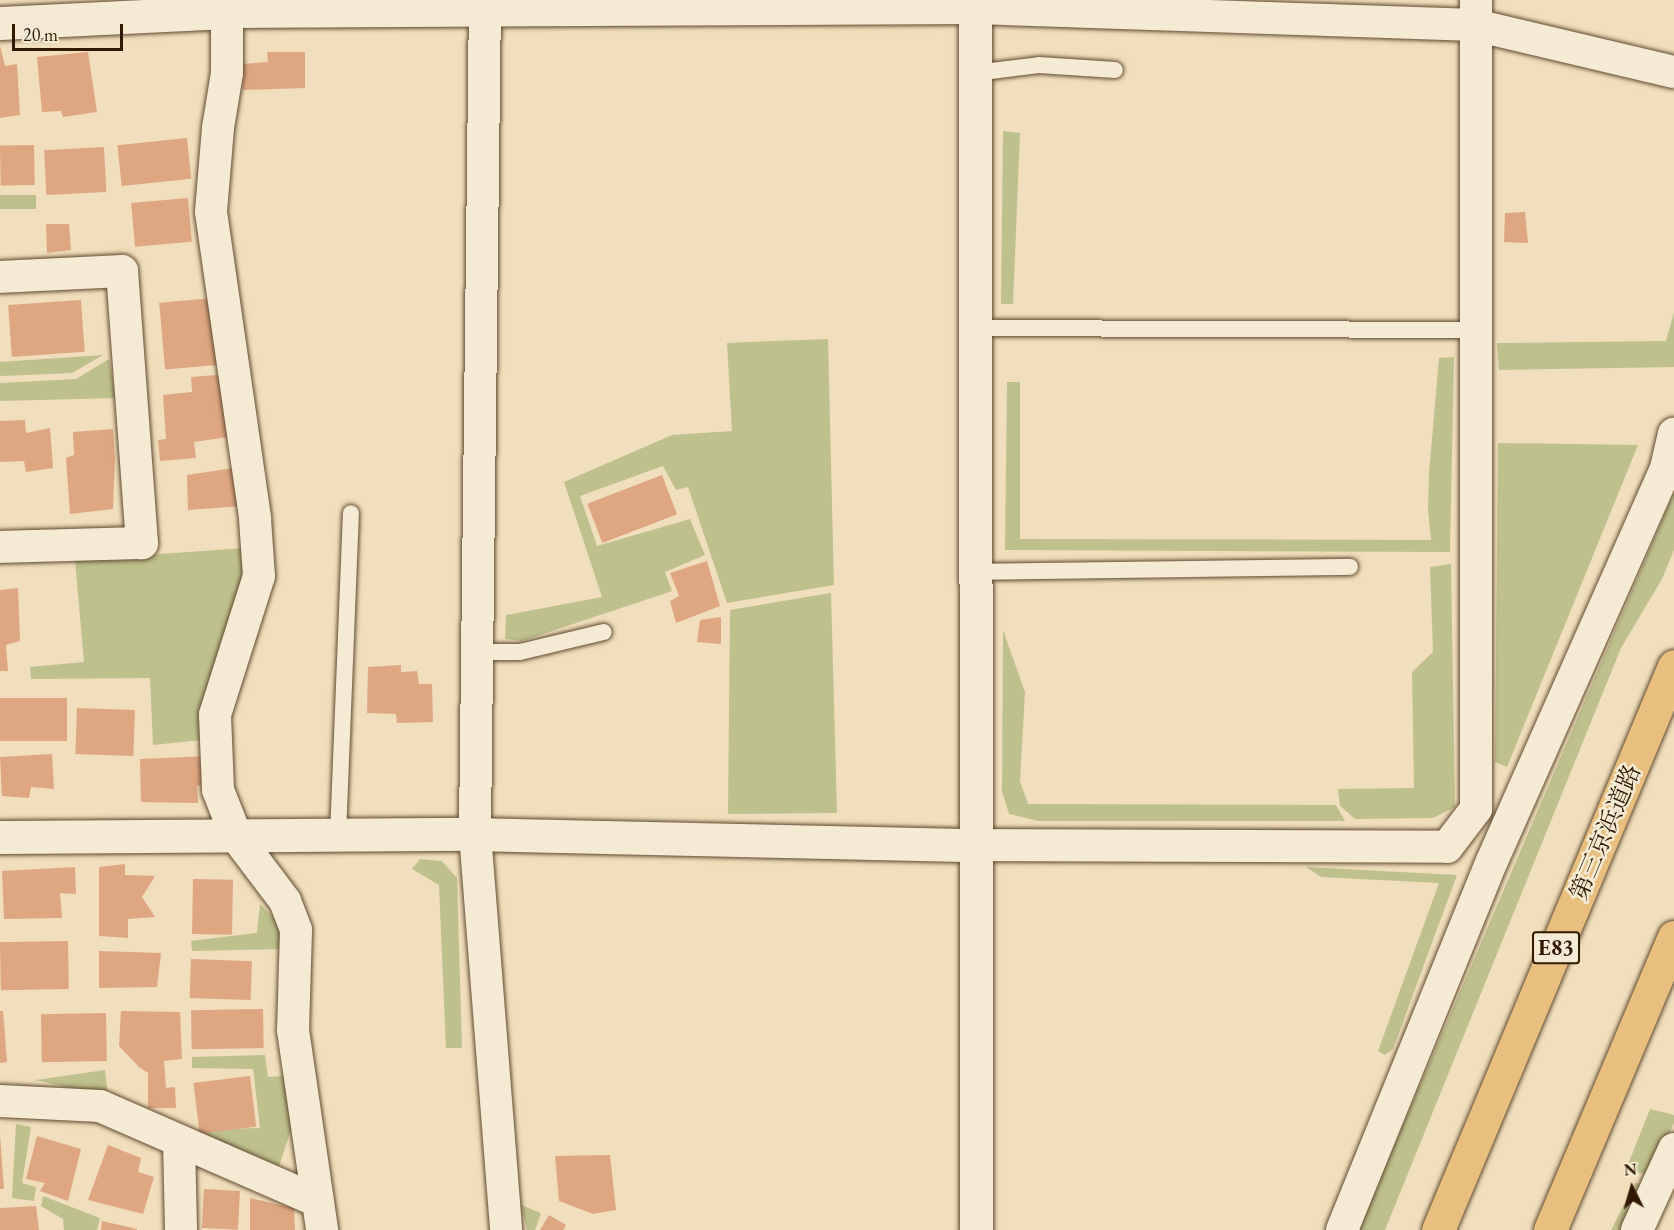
<!DOCTYPE html>
<meta charset="utf-8">
<style>
body{margin:0}
#map{position:relative;width:1674px;height:1230px;overflow:hidden;background:#f0debc;font-family:"EB Garamond","Noto Serif JP",serif}
div>[style]{position:absolute}
.green>*{inset:0;background:#bec08d;transform-origin:0 0}
.building>*{inset:0;background:#dfa682;transform-origin:0 0}
.roads{filter:drop-shadow(0 0 2px #604a2f) drop-shadow(0 0 2px #604a2f)}
.service>*{height:16px;margin:-8px;padding:0 8px;transform-origin:8px;border-radius:8px;background:#f5ead3}
.minor>*{height:32px;margin:-16px;padding:0 16px;transform-origin:16px;border-radius:16px;background:#f5ead3}
.tertiary>*{height:33px;margin:-16.5px;padding:0 16.5px;transform-origin:16.5px;border-radius:16.5px;background:#f5ead3}
.motorway>*{height:33px;margin:-16.5px;padding:0 16.5px;transform-origin:16.5px;border-radius:16.5px;background:#e8bf7e}
span{translate:-50% -50%;white-space:nowrap;text-align:center;line-height:1.15;-webkit-text-stroke:5px #f5ead3;paint-order:stroke}
.shield-label span{padding:2px 4px;background:#f5ead3;border:2px solid;border-radius:4px;-webkit-text-stroke-width:0}
.shield-label{font-size:22px;color:#301900;font-weight:700}
.street-label{font-size:24px;color:#301900}
.north{position:absolute;left:1602px;top:1158px;width:60px;height:60px;-webkit-text-stroke:4px #f5ead3;paint-order:stroke;rotate:355deg;font-size:16px;font-weight:700;line-height:24px;text-align:center;color:#301900}
.north::after{content:'';display:block;margin:auto;width:21px;height:27px;background:#301900;clip-path:polygon(50% 0,100% 100%,50% 72%,0 100%)}
.scale{position:absolute;left:12px;top:24px;width:111px;height:27px;box-sizing:border-box;border:3px solid #301900;border-top:0;padding-left:8px;font-size:18px;line-height:21px;white-space:nowrap;color:#301900;-webkit-text-stroke:4px #f5ead3;paint-order:stroke}
</style>
<div id="map">
<div class="green">
<div style="clip-path:polygon(1003px 131px,1020px 133px,1013px 304px,1001px 304px)"></div>
<div style="left:0;top:195px;width:36px;height:14px"></div>
<div style="clip-path:polygon(1674px 312px,1674px 367px,1499px 370px,1497px 343px,1666px 341px)"></div>
<div style="clip-path:polygon(828px 339px,834px 585px,727px 603px,688px 487px,676px 490px,663px 466px,580px 496px,597px 546px,690px 519px,705px 555px,665px 572px,672px 591px,522px 641px,505px 639px,506px 615px,602px 597px,564px 482px,672px 435px,732px 431px,727px 343px)"></div>
<div style="clip-path:polygon(103px 355px,72px 373px,0 376px,0 362px)"></div>
<div style="clip-path:polygon(1454px 357px,1450px 552px,1005px 550px,1007px 382px,1020px 382px,1020px 539px,1431px 540px,1428px 509px,1429px 473px,1439px 358px)"></div>
<div style="clip-path:polygon(109px 359px,116px 398px,0 401px,0 383px,76px 379px)"></div>
<div style="clip-path:polygon(1498px 443px,1638px 445px,1507px 767px,1495px 762px)"></div>
<div style="clip-path:polygon(1674px 493px,1674px 550px,1662px 579px,1621px 648px,1385px 1230px,1358px 1230px)"></div>
<div style="clip-path:polygon(245px 548px,249px 571px,201px 706px,201px 740px,153px 745px,150px 678px,31px 679px,30px 667px,84px 662px,75px 560px)"></div>
<div style="clip-path:polygon(1451px 564px,1455px 807px,1433px 818px,1355px 819px,1340px 806px,1338px 789px,1414px 788px,1412px 672px,1433px 652px,1430px 567px)"></div>
<div style="clip-path:polygon(831px 593px,837px 813px,728px 814px,730px 610px)"></div>
<div style="clip-path:polygon(1003px 630px,1025px 692px,1020px 781px,1028px 804px,1336px 805px,1345px 821px,1039px 821px,1009px 814px,1002px 791px)"></div>
<div style="clip-path:polygon(420px 859px,442px 861px,457px 878px,462px 1048px,446px 1048px,439px 885px,412px 869px)"></div>
<div style="clip-path:polygon(1306px 867px,1457px 875px,1393px 1049px,1385px 1055px,1378px 1051px,1439px 883px,1321px 877px)"></div>
<div style="clip-path:polygon(260px 904px,281px 926px,284px 949px,192px 951px,191px 941px,257px 933px)"></div>
<div style="clip-path:polygon(265px 1055px,268px 1077px,285px 1076px,292px 1127px,279px 1166px,194px 1130px,260px 1128px,253px 1069px,192px 1068px,192px 1057px)"></div>
<div style="clip-path:polygon(105px 1070px,108px 1097px,36px 1080px)"></div>
<div style="clip-path:polygon(1650px 1109px,1674px 1115px,1674px 1123px,1650px 1174px,1639px 1173px,1629px 1162px)"></div>
<div style="clip-path:polygon(16px 1124px,31px 1127px,22px 1183px,36px 1187px,34px 1201px,12px 1198px)"></div>
<div style="clip-path:polygon(1635px 1183px,1645px 1184px,1621px 1230px,1611px 1230px)"></div>
<div style="clip-path:polygon(43px 1196px,100px 1218px,97px 1230px,64px 1230px,63px 1219px,41px 1206px)"></div>
<div style="clip-path:polygon(521px 1205px,541px 1213px,535px 1230px,527px 1230px)"></div>
</div>
<div class="building">
<div style="clip-path:polygon(0 45px,5px 66px,17px 64px,20px 115px,0 118px)"></div>
<div style="clip-path:polygon(88px 52px,97px 112px,63px 117px,61px 111px,42px 112px,37px 57px)"></div>
<div style="clip-path:polygon(267px 52px,305px 52px,305px 88px,243px 90px,242px 64px,268px 62px)"></div>
<div style="left:187px;top:138px;width:41px;height:70px;rotate:84deg"></div>
<div style="left:34px;top:145px;width:40px;height:34px;rotate:89deg"></div>
<div style="left:104px;top:147px;width:45px;height:60px;rotate:87deg"></div>
<div style="left:188px;top:198px;width:44px;height:57px;rotate:85deg"></div>
<div style="clip-path:polygon(1525px 212px,1528px 243px,1504px 242px,1505px 213px)"></div>
<div style="clip-path:polygon(46px 224px,69px 224px,71px 250px,47px 253px)"></div>
<div style="left:214px;top:298px;width:67px;height:55px;rotate:85deg"></div>
<div style="left:81px;top:300px;width:52px;height:73px;rotate:86deg"></div>
<div style="clip-path:polygon(228px 374px,235px 436px,194px 442px,196px 458px,160px 461px,158px 440px,166px 439px,163px 395px,192px 392px,191px 377px)"></div>
<div style="clip-path:polygon(25px 420px,26px 433px,50px 428px,53px 468px,26px 472px,24px 461px,0 462px,0 421px)"></div>
<div style="clip-path:polygon(113px 429px,115px 458px,113px 509px,70px 514px,66px 458px,74px 455px,73px 432px)"></div>
<div style="clip-path:polygon(240px 467px,242px 506px,188px 510px,187px 475px)"></div>
<div style="left:662px;top:475px;width:42px;height:80px;rotate:69deg"></div>
<div style="clip-path:polygon(707px 561px,720px 606px,676px 623px,670px 601px,679px 596px,670px 573px)"></div>
<div style="clip-path:polygon(18px 588px,20px 641px,6px 645px,8px 671px,0 671px,0 590px)"></div>
<div style="clip-path:polygon(721px 617px,721px 644px,697px 642px,700px 620px)"></div>
<div style="clip-path:polygon(401px 665px,401px 672px,417px 671px,419px 684px,432px 684px,433px 722px,397px 723px,396px 714px,367px 713px,368px 667px)"></div>
<div style="left:0;top:698px;width:67px;height:43px"></div>
<div style="left:77px;top:708px;width:58px;height:46px;rotate:2deg"></div>
<div style="clip-path:polygon(52px 754px,54px 789px,31px 787px,29px 798px,2px 796px,0 757px)"></div>
<div style="clip-path:polygon(208px 756px,209px 785px,197px 786px,198px 803px,141px 802px,140px 759px)"></div>
<div style="clip-path:polygon(125px 864px,125px 875px,155px 876px,142px 897px,155px 917px,128px 919px,128px 938px,99px 936px,99px 867px)"></div>
<div style="clip-path:polygon(75px 867px,76px 894px,60px 893px,62px 918px,4px 919px,2px 871px)"></div>
<div style="left:193px;top:879px;width:40px;height:55px;rotate:1deg"></div>
<div style="left:68px;top:941px;width:48px;height:68px;rotate:89deg"></div>
<div style="clip-path:polygon(99px 951px,161px 953px,157px 987px,99px 988px)"></div>
<div style="left:191px;top:959px;width:61px;height:39px;rotate:2deg"></div>
<div style="left:263px;top:1009px;width:39px;height:72px;rotate:89deg"></div>
<div style="clip-path:polygon(0 1011px,3px 1011px,7px 1062px,0 1063px)"></div>
<div style="clip-path:polygon(121px 1011px,180px 1012px,182px 1059px,164px 1061px,166px 1088px,175px 1087px,176px 1108px,148px 1108px,148px 1073px,139px 1067px,119px 1046px)"></div>
<div style="left:106px;top:1013px;width:48px;height:65px;rotate:89deg"></div>
<div style="left:250px;top:1076px;width:51px;height:57px;rotate:83deg"></div>
<div style="clip-path:polygon(0 1135px,4px 1189px,0 1189px)"></div>
<div style="clip-path:polygon(37px 1136px,81px 1149px,68px 1201px,40px 1191px,45px 1183px,26px 1179px)"></div>
<div style="clip-path:polygon(108px 1145px,141px 1158px,138px 1172px,154px 1177px,143px 1214px,88px 1200px)"></div>
<div style="clip-path:polygon(610px 1155px,616px 1210px,593px 1214px,559px 1201px,555px 1156px)"></div>
<div style="left:204px;top:1189px;width:36px;height:39px;rotate:3deg"></div>
<div style="clip-path:polygon(250px 1198px,294px 1208px,295px 1230px,250px 1230px)"></div>
<div style="clip-path:polygon(36px 1206px,39px 1230px,0 1230px,0 1208px)"></div>
<div style="clip-path:polygon(549px 1215px,566px 1225px,563px 1230px,540px 1230px)"></div>
<div style="clip-path:polygon(102px 1221px,137px 1229px,137px 1230px,101px 1230px)"></div>
</div>
<div class="roads">
<div class="service">
<div style="left:975px;top:73px;width:64px;rotate:-7.1deg"></div>
<div style="left:1039px;top:65px;width:76px;rotate:3.8deg"></div>
<div style="left:974px;top:328px;width:501px;rotate:0.23deg"></div>
<div style="left:974px;top:572px;width:376px;rotate:-0.8deg"></div>
<div style="left:478px;top:652px;width:42px"></div>
<div style="left:520px;top:652px;width:86px;rotate:-13.4deg"></div>
<div style="left:338px;top:835px;width:322px;rotate:-87.7deg"></div>
</div>
<div class="minor">
<div style="left:222px;top:0;width:13px;rotate:67deg"></div>
<div style="left:227px;top:12px;width:61px;rotate:90deg"></div>
<div style="left:227px;top:73px;width:56px;rotate:99.3deg"></div>
<div style="left:218px;top:128px;width:84px;rotate:94.8deg"></div>
<div style="left:211px;top:212px;width:310px;rotate:81.8deg"></div>
<div style="left:255px;top:519px;width:57px;rotate:86deg"></div>
<div style="left:259px;top:576px;width:146px;rotate:107.6deg"></div>
<div style="left:215px;top:715px;width:75px;rotate:87.7deg"></div>
<div style="left:218px;top:790px;width:49px;rotate:68.6deg"></div>
<div style="left:236px;top:836px;width:81px;rotate:53deg"></div>
<div style="left:285px;top:901px;width:31px;rotate:69deg"></div>
<div style="left:296px;top:930px;width:100px;rotate:91.7deg"></div>
<div style="left:293px;top:1030px;width:202px;rotate:81.7deg"></div>
<div style="left:485px;top:0;width:834px;rotate:90.69deg"></div>
<div style="left:475px;top:834px;width:397px;rotate:85.5deg"></div>
<div style="left:227px;top:12px;width:748px;rotate:-0.31deg"></div>
<div style="left:975px;top:8px;width:500px;rotate:1.95deg"></div>
<div style="left:1475px;top:25px;width:204px;rotate:13.3deg"></div>
<div style="left:0;top:277px;width:122px;rotate:-2.8deg"></div>
<div style="left:122px;top:271px;width:273px;rotate:85.8deg"></div>
<div style="left:142px;top:543px;width:142px;rotate:178.4deg"></div>
<div style="left:974px;top:845px;width:473px;rotate:0.2deg"></div>
<div style="left:1447px;top:847px;width:48px;rotate:-52.7deg"></div>
<div style="left:1476px;top:809px;width:809px;rotate:-90deg"></div>
<div style="left:0;top:1101px;width:100px;rotate:2.9deg"></div>
<div style="left:100px;top:1106px;width:237px;rotate:23.6deg"></div>
<div style="left:179px;top:1141px;width:89px;rotate:88.7deg"></div>
<div style="left:1342px;top:1230px;width:398px;rotate:-67.9deg"></div>
<div style="left:1492px;top:861px;width:430px;rotate:-66.1deg"></div>
<div style="left:1666px;top:468px;width:35px;rotate:-77deg"></div>
<div style="left:1637px;top:1230px;width:89px;rotate:-65.4deg"></div>
</div>
<div class="tertiary">
<div style="left:975px;top:0;width:1230px;rotate:89.95deg"></div>
<div style="left:0;top:23px;width:227px;rotate:-2.8deg"></div>
<div style="left:0;top:837px;width:475px;rotate:-0.4deg"></div>
<div style="left:475px;top:834px;width:499px;rotate:1.3deg"></div>
</div>
<div class="motorway">
<div style="left:1438px;top:1230px;width:611px;rotate:-67.29deg"></div>
<div style="left:1550px;top:1230px;width:318px;rotate:-67.1deg"></div>
</div>
</div>
<div class="shield-label">
<span style="left:1556px;top:948px">E83</span>
</div>
<div class="street-label">
<span style="left:1605px;top:832px;rotate:-67deg">第三京浜道路</span>
</div>
<div class="north">N</div>
<div class="scale">20 m</div>
</div>
